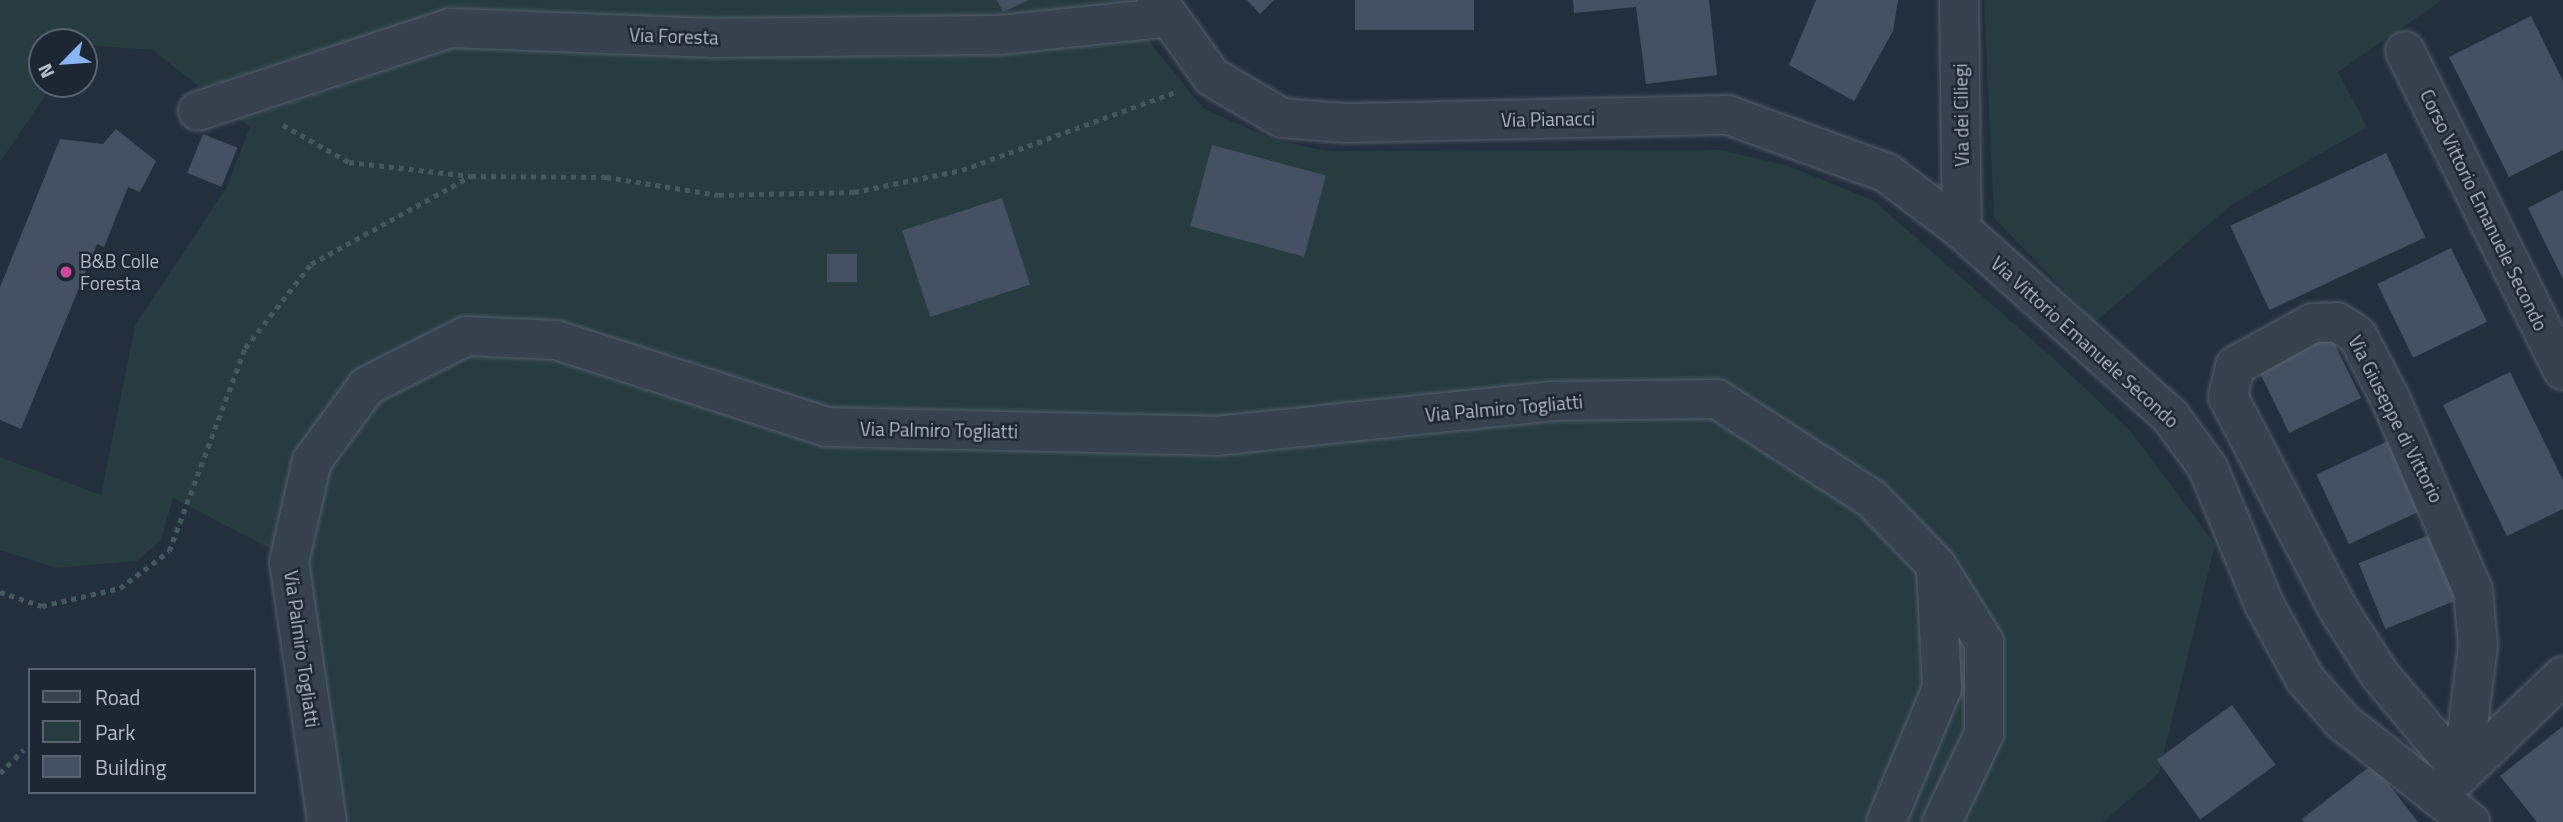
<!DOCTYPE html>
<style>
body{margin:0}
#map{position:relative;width:2563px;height:822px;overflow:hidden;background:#242f3e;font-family:"Titillium Web",sans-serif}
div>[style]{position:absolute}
.green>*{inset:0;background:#263c3f}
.building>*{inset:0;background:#455162;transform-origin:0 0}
.path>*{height:4.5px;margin-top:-2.25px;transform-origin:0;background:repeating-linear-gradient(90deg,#44595c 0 5px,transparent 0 10px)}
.roads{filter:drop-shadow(0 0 2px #565f6c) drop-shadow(0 0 2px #565f6c)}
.minor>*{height:38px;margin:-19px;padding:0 19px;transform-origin:19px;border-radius:19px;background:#38414e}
.dots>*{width:19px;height:19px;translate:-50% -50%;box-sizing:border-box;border:4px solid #1d2633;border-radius:50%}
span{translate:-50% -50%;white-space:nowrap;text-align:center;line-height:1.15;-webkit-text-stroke:5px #1d2633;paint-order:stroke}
.street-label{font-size:19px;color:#b4bcc9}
.poi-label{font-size:19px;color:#b4bcc9}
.left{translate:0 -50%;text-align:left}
.legend{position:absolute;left:28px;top:668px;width:228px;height:126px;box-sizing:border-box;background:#1d2633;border:2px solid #59626f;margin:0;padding:9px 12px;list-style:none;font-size:21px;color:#b4bcc9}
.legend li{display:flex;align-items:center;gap:14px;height:35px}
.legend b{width:35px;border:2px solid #59626f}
.north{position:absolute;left:28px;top:28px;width:70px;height:70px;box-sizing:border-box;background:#1d2633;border:2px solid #59626f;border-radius:50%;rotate:245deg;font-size:19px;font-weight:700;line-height:28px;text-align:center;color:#b4bcc9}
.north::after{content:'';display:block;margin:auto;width:24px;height:32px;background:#8ab4f8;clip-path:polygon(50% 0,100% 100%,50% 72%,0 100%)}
</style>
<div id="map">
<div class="green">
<div style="clip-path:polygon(0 0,1133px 0,1149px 41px,1204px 109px,1275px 140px,1326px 151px,1720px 150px,1786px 165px,1874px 201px,2054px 359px,2132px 433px,2215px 544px,2159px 773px,2103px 822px,337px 822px,297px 551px,265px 546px,173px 498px,161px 540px,137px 561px,56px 568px,0 550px,0 457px,101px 495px,135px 326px,226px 188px,250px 127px,153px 50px,42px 42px,42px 84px,53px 84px,0 162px)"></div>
<div style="clip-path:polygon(1984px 0,2442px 0,2338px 72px,2367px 127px,2231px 205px,2095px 322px,1994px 218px)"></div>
</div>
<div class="building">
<div style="clip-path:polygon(997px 0,1029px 0,1003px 12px)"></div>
<div style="clip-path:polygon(1247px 0,1274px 0,1260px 14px)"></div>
<div style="left:1355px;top:0;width:119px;height:30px"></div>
<div style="clip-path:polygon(1573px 0,1709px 0,1717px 75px,1646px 84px,1636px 7px,1574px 13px)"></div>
<div style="clip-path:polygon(1816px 0,1898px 0,1893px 31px,1854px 101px,1789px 65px)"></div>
<div style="clip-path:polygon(2531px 16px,2563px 81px,2563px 150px,2509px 177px,2449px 57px)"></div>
<div style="clip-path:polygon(116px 129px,156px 161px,140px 192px,128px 187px,104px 247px,97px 244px,21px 429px,0 420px,0 287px,60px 139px,103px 144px)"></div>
<div style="left:203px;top:134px;width:37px;height:42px;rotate:22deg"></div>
<div style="left:1212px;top:145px;width:118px;height:84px;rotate:15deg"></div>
<div style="left:2386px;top:153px;width:93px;height:172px;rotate:65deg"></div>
<div style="clip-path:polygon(2563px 190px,2563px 279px,2528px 208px)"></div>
<div style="left:1002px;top:198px;width:91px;height:105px;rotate:72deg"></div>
<div style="left:2451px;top:248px;width:82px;height:82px;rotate:64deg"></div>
<div style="left:827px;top:254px;width:30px;height:28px"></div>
<div style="left:2326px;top:326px;width:80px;height:80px;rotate:64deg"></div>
<div style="clip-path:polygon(2510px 372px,2563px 480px,2563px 509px,2507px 536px,2443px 405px)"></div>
<div style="left:2388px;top:441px;width:77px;height:79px;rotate:65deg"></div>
<div style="left:2431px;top:534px;width:71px;height:78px;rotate:68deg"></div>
<div style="left:2232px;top:705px;width:74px;height:93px;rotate:54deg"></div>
<div style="clip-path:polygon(2563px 726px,2563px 822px,2537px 822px,2500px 776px)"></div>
<div style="clip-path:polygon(2373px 764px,2418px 822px,2304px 822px,2302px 819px)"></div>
</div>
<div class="path">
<div style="left:283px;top:125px;width:76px;rotate:29.3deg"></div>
<div style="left:349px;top:162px;width:122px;rotate:6.6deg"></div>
<div style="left:0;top:592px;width:44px;rotate:18.4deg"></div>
<div style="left:42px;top:606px;width:80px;rotate:-13deg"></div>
<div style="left:120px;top:588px;width:61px;rotate:-37.1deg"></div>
<div style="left:169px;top:551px;width:217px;rotate:-69.5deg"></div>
<div style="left:245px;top:348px;width:107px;rotate:-51.8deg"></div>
<div style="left:311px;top:264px;width:183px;rotate:-28.8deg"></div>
<div style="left:471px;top:176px;width:135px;rotate:0.4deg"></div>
<div style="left:606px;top:177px;width:114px;rotate:9.1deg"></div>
<div style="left:719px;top:195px;width:135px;rotate:-1.3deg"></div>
<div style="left:854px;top:192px;width:110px;rotate:-11.5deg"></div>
<div style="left:962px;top:170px;width:227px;rotate:-20.1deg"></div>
<div style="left:0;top:773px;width:33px;rotate:-45deg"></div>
</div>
<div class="roads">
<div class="minor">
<div style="left:1157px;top:0;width:95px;rotate:54.5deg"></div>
<div style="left:1212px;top:77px;width:81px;rotate:30.4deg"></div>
<div style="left:1282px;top:118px;width:63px;rotate:4.5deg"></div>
<div style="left:1345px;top:123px;width:383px;rotate:-1.2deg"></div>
<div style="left:1728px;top:115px;width:169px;rotate:20deg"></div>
<div style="left:1887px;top:173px;width:94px;rotate:37.2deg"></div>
<div style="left:1962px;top:230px;width:279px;rotate:41.8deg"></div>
<div style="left:2170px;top:416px;width:64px;rotate:53.8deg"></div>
<div style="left:2208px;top:468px;width:147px;rotate:67.6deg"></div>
<div style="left:2264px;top:604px;width:85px;rotate:61.3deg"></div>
<div style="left:2305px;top:679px;width:57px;rotate:48.5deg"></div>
<div style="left:2343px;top:722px;width:162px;rotate:38.2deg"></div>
<div style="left:1959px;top:0;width:230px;rotate:89.3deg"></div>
<div style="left:2405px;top:51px;width:356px;rotate:63.7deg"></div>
<div style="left:198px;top:111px;width:265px;rotate:-18.2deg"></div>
<div style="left:450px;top:28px;width:263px;rotate:2.2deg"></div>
<div style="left:713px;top:38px;width:286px;rotate:-0.6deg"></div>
<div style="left:999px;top:35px;width:166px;rotate:-5.9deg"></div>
<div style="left:2337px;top:322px;width:24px;rotate:33deg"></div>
<div style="left:2357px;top:335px;width:71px;rotate:62.4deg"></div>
<div style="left:2390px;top:398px;width:210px;rotate:66.7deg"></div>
<div style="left:2473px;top:591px;width:54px;rotate:84.7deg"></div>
<div style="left:2478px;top:645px;width:129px;rotate:97.1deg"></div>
<div style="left:2462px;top:773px;width:128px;rotate:-129.9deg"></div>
<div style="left:2380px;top:675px;width:78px;rotate:-122.5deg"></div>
<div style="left:2338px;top:609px;width:239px;rotate:-117.4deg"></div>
<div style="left:2228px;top:397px;width:32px;rotate:-77deg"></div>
<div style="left:2235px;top:366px;width:89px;rotate:-28.9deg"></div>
<div style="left:2313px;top:323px;width:24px;rotate:-2deg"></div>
<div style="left:2457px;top:778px;width:147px;rotate:-43.9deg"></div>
<div style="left:327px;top:822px;width:263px;rotate:-98.3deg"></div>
<div style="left:289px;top:562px;width:104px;rotate:-77.2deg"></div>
<div style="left:312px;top:461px;width:93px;rotate:-53.7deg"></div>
<div style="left:367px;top:386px;width:111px;rotate:-26.8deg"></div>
<div style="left:466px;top:336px;width:90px;rotate:2.5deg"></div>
<div style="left:556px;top:340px;width:285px;rotate:17.8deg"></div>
<div style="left:827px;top:427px;width:388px;rotate:1.3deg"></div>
<div style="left:1215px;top:436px;width:338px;rotate:-5.9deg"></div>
<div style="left:1551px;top:401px;width:166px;rotate:-0.7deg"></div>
<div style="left:1717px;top:399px;width:184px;rotate:32.8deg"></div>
<div style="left:1872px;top:499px;width:92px;rotate:45.9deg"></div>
<div style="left:1936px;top:565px;width:91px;rotate:58.1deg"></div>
<div style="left:1984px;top:642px;width:92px;rotate:90deg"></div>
<div style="left:1984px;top:734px;width:98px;rotate:115.5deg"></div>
<div style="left:1886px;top:822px;width:145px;rotate:-67.3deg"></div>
<div style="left:1942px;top:688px;width:120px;rotate:-92.9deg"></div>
</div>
</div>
<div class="dots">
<div style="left:66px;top:272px;background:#d1479c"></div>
</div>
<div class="street-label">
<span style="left:674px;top:36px;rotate:2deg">Via Foresta</span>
<span style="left:1961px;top:115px;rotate:-91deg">Via dei Ciliegi</span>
<span style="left:1548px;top:119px;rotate:-1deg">Via Pianacci</span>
<span style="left:2484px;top:210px;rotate:64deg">Corso Vittorio Emanuele Secondo</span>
<span style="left:2085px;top:342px;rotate:42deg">Via Vittorio Emanuele Secondo</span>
<span style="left:1504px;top:408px;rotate:-5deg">Via Palmiro Togliatti</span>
<span style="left:2396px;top:419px;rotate:63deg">Via Giuseppe di Vittorio</span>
<span style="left:939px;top:430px;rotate:1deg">Via Palmiro Togliatti</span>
<span style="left:302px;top:649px;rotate:82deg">Via Palmiro Togliatti</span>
</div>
<div class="poi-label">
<span class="left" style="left:80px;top:272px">B&amp;B Colle<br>Foresta</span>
</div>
<ul class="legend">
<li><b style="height:9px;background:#38414e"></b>Road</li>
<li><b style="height:19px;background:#263c3f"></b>Park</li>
<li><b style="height:19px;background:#455162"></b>Building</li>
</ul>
<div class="north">N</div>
</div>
